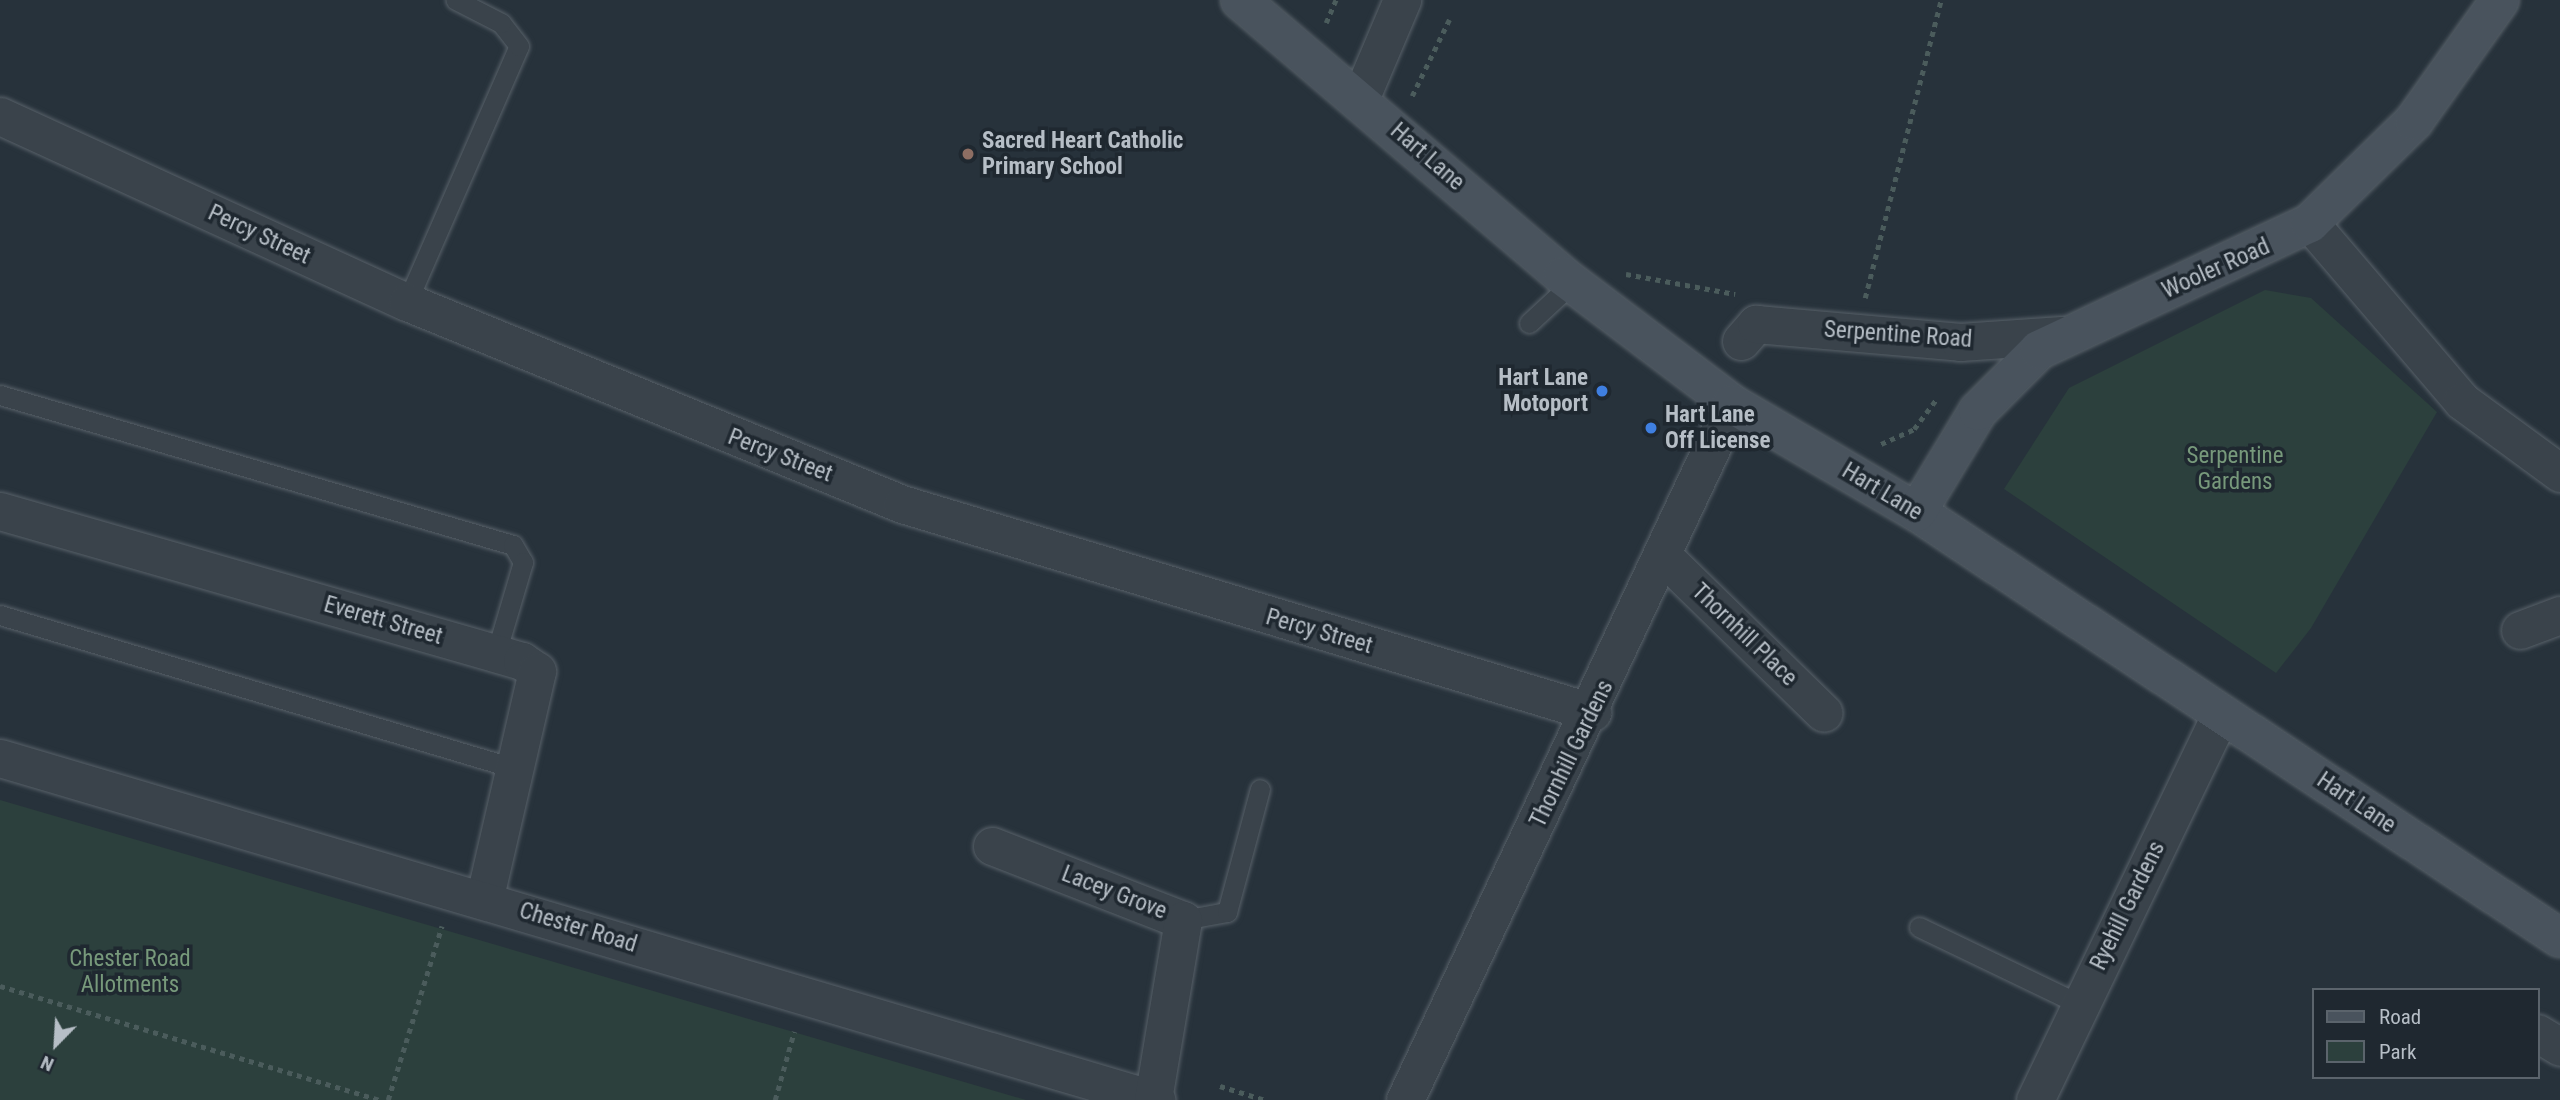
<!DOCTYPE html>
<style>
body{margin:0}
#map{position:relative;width:2560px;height:1100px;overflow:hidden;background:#27323b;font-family:"Roboto Condensed",sans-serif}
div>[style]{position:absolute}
.green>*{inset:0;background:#2c403d}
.path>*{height:4.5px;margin-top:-2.25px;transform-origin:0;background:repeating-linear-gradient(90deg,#4b5c5c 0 5px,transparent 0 10px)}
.roads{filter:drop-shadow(0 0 2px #586169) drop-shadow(0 0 2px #586169)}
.lane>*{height:19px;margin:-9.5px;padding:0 9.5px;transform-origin:9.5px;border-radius:9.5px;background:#3a434b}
.street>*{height:37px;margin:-18.5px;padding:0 18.5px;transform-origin:18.5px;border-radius:18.5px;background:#3a434b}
.secondary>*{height:38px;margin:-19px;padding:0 19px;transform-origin:19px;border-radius:19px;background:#49535d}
.dots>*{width:19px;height:19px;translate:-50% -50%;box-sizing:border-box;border:4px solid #1f2830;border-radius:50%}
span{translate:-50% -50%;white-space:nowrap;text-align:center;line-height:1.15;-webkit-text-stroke:7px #1f2830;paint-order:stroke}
.poi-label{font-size:23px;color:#b6bec6;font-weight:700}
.left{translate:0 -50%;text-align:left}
.right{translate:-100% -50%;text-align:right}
.street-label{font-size:23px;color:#b6bec6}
.park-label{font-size:23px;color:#77997b}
.legend{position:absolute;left:2312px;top:988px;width:228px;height:91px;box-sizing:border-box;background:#1f2830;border:2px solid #5b646c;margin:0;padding:9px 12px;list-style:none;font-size:21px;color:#b6bec6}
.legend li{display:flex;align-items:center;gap:14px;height:35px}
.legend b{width:35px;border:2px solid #5b646c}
.north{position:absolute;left:21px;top:1009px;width:70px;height:70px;-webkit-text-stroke:5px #1f2830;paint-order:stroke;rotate:204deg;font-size:19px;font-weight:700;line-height:28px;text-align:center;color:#b6bec6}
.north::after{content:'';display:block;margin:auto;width:24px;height:32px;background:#b6bec6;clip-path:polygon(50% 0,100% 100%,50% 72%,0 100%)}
</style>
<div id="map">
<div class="green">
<div style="clip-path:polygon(2265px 290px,2311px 298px,2437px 412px,2311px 628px,2276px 673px,2004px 489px,2069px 388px)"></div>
<div style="clip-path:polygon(0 800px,1026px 1100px,0 1100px)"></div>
</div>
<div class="path">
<div style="left:1326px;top:23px;width:25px;rotate:-67deg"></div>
<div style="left:1412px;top:96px;width:85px;rotate:-64deg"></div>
<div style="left:1626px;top:274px;width:111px;rotate:10.4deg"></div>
<div style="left:1865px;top:298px;width:308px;rotate:-75.7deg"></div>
<div style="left:1881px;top:444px;width:36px;rotate:-24deg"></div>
<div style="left:1914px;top:429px;width:38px;rotate:-53deg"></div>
<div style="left:0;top:986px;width:396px;rotate:16.7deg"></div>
<div style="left:1220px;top:1086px;width:47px;rotate:17.3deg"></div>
<div style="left:388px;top:1100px;width:182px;rotate:-72.8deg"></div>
<div style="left:775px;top:1100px;width:71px;rotate:-74.4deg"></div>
</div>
<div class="roads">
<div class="lane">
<div style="left:407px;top:302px;width:279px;rotate:-66.4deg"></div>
<div style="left:519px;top:46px;width:29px;rotate:-128deg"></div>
<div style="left:501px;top:23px;width:51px;rotate:-152.9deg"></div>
<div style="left:1529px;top:323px;width:59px;rotate:-42.9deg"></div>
<div style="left:0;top:395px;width:534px;rotate:16.3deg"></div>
<div style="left:513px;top:545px;width:20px;rotate:60deg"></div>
<div style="left:523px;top:562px;width:95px;rotate:106.5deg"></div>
<div style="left:0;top:615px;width:539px;rotate:16.59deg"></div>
<div style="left:1183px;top:920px;width:45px;rotate:-10.3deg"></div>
<div style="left:1227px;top:912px;width:127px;rotate:-75deg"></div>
<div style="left:1919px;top:927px;width:180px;rotate:25.7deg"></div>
</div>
<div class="street">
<div style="left:1360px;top:99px;width:108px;rotate:-67deg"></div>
<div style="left:0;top:116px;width:447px;rotate:24.6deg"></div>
<div style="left:407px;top:302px;width:535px;rotate:22.2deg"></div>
<div style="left:902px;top:504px;width:721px;rotate:16.78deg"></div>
<div style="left:2310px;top:223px;width:234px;rotate:49.5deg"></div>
<div style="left:2462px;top:401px;width:122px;rotate:36.3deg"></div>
<div style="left:1741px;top:341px;width:23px;rotate:-49deg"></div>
<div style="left:1756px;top:324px;width:205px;rotate:5deg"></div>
<div style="left:1960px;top:342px;width:102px;rotate:-3.9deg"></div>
<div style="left:0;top:511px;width:543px;rotate:16.03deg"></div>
<div style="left:522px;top:661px;width:18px;rotate:34deg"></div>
<div style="left:537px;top:671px;width:235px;rotate:103deg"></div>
<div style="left:1664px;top:557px;width:223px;rotate:44.3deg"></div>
<div style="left:2520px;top:630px;width:43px;rotate:-20.6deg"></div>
<div style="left:0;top:758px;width:1206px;rotate:16.48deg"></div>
<div style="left:992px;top:846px;width:205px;rotate:21.2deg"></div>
<div style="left:1183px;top:920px;width:181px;rotate:99.5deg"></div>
<div style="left:2537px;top:1033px;width:27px;rotate:31deg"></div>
<div style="left:1405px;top:1100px;width:769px;rotate:-64.83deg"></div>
<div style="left:2035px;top:1100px;width:429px;rotate:-64.3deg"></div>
</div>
<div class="secondary">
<div style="left:1240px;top:0;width:425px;rotate:40.5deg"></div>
<div style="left:1563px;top:276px;width:212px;rotate:37.1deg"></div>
<div style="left:1732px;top:404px;width:214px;rotate:30.3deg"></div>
<div style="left:1917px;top:512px;width:771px;rotate:33.53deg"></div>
<div style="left:1917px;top:512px;width:118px;rotate:-58.9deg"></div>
<div style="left:1978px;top:411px;width:86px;rotate:-45deg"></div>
<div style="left:2039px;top:350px;width:299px;rotate:-25.1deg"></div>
<div style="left:2310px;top:223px;width:146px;rotate:-44.4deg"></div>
<div style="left:2414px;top:121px;width:148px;rotate:-54.6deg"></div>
</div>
</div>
<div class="dots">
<div style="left:968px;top:154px;background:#8d6e63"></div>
<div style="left:1602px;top:391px;background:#3f7fe0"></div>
<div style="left:1651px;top:428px;background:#3f7fe0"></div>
</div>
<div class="poi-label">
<span class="left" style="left:982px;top:154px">Sacred Heart Catholic<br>Primary School</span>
<span class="right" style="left:1588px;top:391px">Hart Lane<br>Motoport</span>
<span class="left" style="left:1665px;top:428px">Hart Lane<br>Off License</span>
</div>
<div class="street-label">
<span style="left:1427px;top:157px;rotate:41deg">Hart Lane</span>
<span style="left:259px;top:235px;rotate:25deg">Percy Street</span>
<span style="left:2216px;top:269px;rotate:-24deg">Wooler Road</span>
<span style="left:1898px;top:335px;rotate:4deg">Serpentine Road</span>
<span style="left:780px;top:456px;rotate:21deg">Percy Street</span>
<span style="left:1882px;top:492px;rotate:31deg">Hart Lane</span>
<span style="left:383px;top:621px;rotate:16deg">Everett Street</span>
<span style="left:1319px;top:632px;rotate:16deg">Percy Street</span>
<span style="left:1744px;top:635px;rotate:44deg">Thornhill Place</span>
<span style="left:1572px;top:754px;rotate:-64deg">Thornhill Gardens</span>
<span style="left:2356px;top:803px;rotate:34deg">Hart Lane</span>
<span style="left:1114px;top:893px;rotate:21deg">Lacey Grove</span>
<span style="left:2128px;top:906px;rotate:-64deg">Ryehill Gardens</span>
<span style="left:578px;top:928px;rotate:17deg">Chester Road</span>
</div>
<div class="park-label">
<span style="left:2235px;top:469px">Serpentine<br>Gardens</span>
<span style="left:130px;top:972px">Chester Road<br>Allotments</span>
</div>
<ul class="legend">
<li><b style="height:9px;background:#49535d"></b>Road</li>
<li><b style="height:19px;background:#2c403d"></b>Park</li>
</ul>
<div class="north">N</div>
</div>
